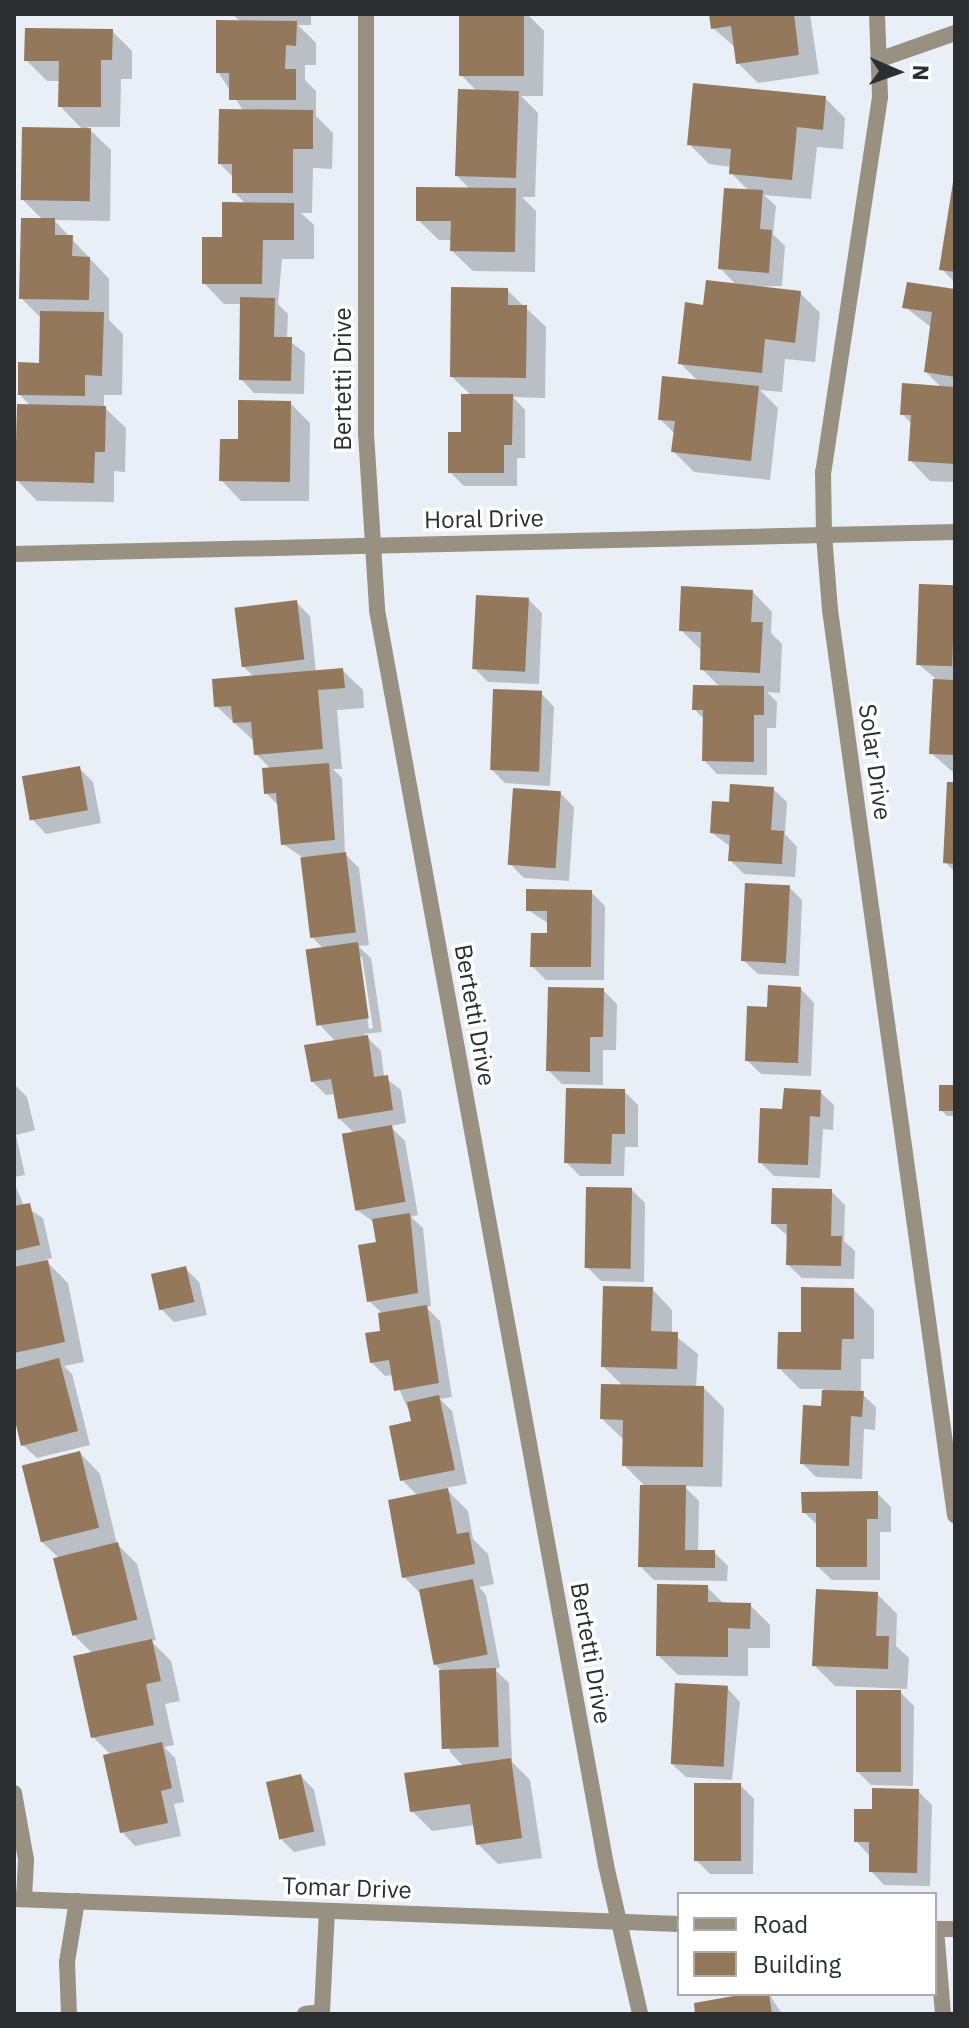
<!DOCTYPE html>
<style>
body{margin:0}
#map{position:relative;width:969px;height:2028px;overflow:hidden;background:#e8eff6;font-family:"IBM Plex Sans",sans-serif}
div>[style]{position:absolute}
.shadow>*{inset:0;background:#0003}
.building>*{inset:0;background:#93785c;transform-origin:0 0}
.service>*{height:16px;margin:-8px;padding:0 8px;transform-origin:8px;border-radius:8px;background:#989081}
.minor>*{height:16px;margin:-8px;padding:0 8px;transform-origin:8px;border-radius:8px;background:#989081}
.tertiary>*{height:16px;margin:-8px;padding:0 8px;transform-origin:8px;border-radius:8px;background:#989081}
span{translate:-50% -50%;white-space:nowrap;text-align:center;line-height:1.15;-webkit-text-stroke:7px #fff;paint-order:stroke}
.street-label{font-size:24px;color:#2b2e30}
.frame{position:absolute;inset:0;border:16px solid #2b2e30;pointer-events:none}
.legend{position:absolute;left:677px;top:1892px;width:260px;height:104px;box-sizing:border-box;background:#fff;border:2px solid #aaabac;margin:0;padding:10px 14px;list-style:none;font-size:24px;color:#2b2e30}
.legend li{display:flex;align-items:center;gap:16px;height:40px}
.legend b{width:40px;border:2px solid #aaabac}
.north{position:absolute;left:857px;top:32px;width:80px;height:80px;-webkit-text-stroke:6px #fff;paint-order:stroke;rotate:92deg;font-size:22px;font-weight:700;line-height:32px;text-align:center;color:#2b2e30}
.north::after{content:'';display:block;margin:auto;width:28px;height:36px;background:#2b2e30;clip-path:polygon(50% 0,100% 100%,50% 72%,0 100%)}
</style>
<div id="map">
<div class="shadow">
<div style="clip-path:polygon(232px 14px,311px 14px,311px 25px,298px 25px,316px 43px,316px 65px,305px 65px,305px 80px,316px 91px,316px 116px,333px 133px,332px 169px,313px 168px,312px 213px,301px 213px,314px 225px,314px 259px,282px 259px,278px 304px,288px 314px,287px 339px,305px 353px,304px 394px,254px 393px,241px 379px,242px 304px,224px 304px,204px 283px,247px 205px,234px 192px,234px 178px,220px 164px,244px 112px,218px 72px,241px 22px)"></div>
<div style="clip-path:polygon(461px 14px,527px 14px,544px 31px,543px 96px,521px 96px,538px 113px,535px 197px,522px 197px,536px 211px,535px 272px,473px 271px,452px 251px,453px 240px,439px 240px,418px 220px,471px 190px,456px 175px,477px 91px,461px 75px)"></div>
<div style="clip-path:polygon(711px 14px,810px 14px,819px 74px,758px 83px,738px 63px,736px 48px,713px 28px)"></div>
<div style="clip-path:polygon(112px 31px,132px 51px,132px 79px,121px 79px,120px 127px,87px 127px,111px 150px,110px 221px,54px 220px,109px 279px,109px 320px,123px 334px,122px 395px,104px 395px,104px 407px,126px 428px,125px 472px,114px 471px,114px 502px,37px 501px,17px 480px,31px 406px,20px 395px,41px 365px,42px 319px,21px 298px,43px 220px,23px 200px,83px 130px,60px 106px,60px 81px,47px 81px,26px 60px)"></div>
<div style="clip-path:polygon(825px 98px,845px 118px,843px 149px,817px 147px,811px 199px,764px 195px,776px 206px,773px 234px,785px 246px,782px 286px,748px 287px,800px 293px,820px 313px,815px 362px,785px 359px,782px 392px,760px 390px,778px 408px,770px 480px,694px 472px,674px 452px,675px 434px,660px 419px,699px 382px,680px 363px,705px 307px,737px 286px,720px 268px,749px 191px,731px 173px,731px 167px,709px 164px,689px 144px)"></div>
<div style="clip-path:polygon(955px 189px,955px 283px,942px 269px)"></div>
<div style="clip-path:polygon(507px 290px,546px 327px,545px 398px,513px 397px,525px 410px,525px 458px,517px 458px,517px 486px,464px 486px,450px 472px,472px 396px,452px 377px)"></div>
<div style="clip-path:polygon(955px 291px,955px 482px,930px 481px,910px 460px,912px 424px,902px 414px,942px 388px,926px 372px,932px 328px,905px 307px)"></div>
<div style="clip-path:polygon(290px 403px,310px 423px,309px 501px,241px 501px,221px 480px)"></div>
<div style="clip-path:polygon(955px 587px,955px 774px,931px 753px,935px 678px,918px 664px)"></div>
<div style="clip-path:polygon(752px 591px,772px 612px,771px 633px,782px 644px,780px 693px,767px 692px,777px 702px,776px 728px,767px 728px,767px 775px,717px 774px,704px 760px,705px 720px,694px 709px,720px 687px,702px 669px,702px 651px,681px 630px)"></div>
<div style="clip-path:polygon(529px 600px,542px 613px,539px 684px,488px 682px,474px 668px)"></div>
<div style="clip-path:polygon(evenodd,296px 602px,310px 616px,316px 672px,342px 670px,363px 690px,364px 708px,337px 710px,342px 769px,333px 769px,342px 778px,345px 854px,359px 868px,369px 945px,358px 946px,371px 958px,382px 1032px,364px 1034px,381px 1051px,384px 1077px,401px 1090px,406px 1123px,390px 1126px,405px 1141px,418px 1215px,411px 1217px,423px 1228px,431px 1306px,426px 1307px,440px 1321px,452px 1397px,440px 1399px,452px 1411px,467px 1484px,445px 1488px,468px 1511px,473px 1539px,488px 1554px,494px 1584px,479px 1587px,486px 1595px,500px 1668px,494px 1669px,509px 1683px,512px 1762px,530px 1780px,542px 1858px,498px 1864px,478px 1844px,475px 1825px,432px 1831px,412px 1811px,464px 1767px,450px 1752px,447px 1676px,435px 1664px,422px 1595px,404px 1577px,418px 1496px,402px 1480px,414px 1423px,393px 1375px,385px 1376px,371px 1362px,382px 1332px,383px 1314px,369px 1301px,379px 1244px,375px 1223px,357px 1210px,355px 1134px,339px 1118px,336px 1094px,326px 1095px,312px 1081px,336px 1042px,320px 1025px,325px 950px,312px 937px,302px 857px,283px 844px,280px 807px,266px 793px,271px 769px,256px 754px,255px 742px,216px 706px,254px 677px,243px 666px,296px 602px,358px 957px,362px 957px,373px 1028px,369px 1029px,358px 957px)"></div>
<div style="clip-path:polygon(541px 693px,554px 707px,550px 786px,505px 783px,491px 769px)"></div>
<div style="clip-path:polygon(79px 768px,93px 782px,101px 823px,46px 834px,33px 820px)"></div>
<div style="clip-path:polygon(955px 784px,955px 872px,945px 862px)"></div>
<div style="clip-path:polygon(773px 789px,787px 802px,785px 834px,797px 847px,795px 877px,744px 874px,730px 860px,731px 847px,712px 833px,731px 804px)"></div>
<div style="clip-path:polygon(560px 793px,574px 807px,569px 881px,524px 878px,510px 864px)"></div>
<div style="clip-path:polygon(789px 887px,802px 900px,799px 976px,758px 974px,744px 961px)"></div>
<div style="clip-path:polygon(591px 892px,605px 906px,604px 980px,546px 980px,532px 966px,549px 935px,549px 924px,528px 910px)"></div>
<div style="clip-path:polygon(801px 989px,814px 1003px,811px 1076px,761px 1074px,747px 1060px,769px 1009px)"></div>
<div style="clip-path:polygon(603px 990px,617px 1004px,616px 1050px,603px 1050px,603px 1085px,562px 1084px,548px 1070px)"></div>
<div style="clip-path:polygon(14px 1084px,27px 1097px,35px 1130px,16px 1135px,25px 1175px,14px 1177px)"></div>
<div style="clip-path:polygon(955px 1087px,955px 1116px,947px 1116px,941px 1110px)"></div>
<div style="clip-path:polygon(624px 1091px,638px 1105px,638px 1147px,625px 1147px,624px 1176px,580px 1176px,566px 1162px)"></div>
<div style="clip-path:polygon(820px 1092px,834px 1105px,833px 1130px,823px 1129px,820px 1178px,774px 1176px,760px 1162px,784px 1111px)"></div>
<div style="clip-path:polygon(14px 1182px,24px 1206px,43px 1218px,52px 1258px,45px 1260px,68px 1283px,84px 1362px,64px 1366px,72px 1374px,90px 1445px,37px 1458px,23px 1445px,14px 1408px)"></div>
<div style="clip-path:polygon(632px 1190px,645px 1203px,644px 1282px,601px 1281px,587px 1267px)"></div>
<div style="clip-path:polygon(831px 1191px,845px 1205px,844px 1241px,855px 1251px,854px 1279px,802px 1278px,788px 1265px,789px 1237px,773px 1223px)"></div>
<div style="clip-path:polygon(186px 1269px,199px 1282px,207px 1315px,174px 1322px,161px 1309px)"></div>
<div style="clip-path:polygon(652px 1289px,672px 1310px,672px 1333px,698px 1354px,696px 1388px,704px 1388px,724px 1408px,722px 1487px,684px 1486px,699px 1501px,698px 1552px,714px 1552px,728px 1566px,727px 1581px,654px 1580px,640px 1566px,646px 1487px,624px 1465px,623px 1439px,602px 1419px,624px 1387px,603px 1366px)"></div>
<div style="clip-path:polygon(854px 1290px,874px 1310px,874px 1359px,861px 1359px,861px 1393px,876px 1407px,875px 1430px,864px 1429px,862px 1479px,816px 1477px,802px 1463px,823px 1408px,824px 1389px,800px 1389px,779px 1368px,803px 1334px)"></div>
<div style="clip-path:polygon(80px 1453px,100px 1474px,117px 1544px,137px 1564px,156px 1640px,151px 1641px,171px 1661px,180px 1701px,165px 1704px,174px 1745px,164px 1747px,175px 1758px,184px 1802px,174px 1804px,181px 1836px,135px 1846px,122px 1832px,111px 1755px,93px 1737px,93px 1654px,74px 1635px,59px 1558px,42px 1542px)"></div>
<div style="clip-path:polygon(877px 1493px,891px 1507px,891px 1532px,880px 1532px,880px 1580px,832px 1580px,818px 1567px,818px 1526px,804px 1512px)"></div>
<div style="clip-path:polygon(707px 1587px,724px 1604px,750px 1605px,770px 1625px,770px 1648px,748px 1648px,748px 1676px,678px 1675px,658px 1655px)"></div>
<div style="clip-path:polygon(877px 1594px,897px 1614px,896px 1646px,909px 1658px,907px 1689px,835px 1686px,814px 1665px)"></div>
<div style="clip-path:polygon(727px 1688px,740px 1702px,732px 1780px,686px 1777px,672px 1764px)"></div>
<div style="clip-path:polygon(900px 1692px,914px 1706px,913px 1786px,871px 1785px,857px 1771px)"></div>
<div style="clip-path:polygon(301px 1776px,314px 1790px,326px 1845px,294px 1852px,280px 1838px)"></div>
<div style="clip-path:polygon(740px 1785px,754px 1799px,753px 1874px,710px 1874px,696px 1860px)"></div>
<div style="clip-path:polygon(918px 1791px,932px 1805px,930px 1886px,884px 1885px,871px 1871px,869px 1855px,856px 1841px,874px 1811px)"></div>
<div style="clip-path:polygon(756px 1994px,769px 1994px,782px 2014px,697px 2014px)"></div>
</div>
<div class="building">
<div style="left:459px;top:14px;width:65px;height:62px"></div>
<div style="clip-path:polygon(709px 14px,794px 14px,799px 55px,736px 64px,731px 26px,711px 29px)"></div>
<div style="clip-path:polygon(216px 20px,297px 21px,296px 46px,286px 45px,285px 69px,296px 69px,296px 100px,229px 100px,229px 73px,216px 73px)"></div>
<div style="clip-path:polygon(25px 28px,113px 29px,112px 60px,101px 60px,101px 107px,58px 107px,59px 61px,24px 61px)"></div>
<div style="clip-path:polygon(693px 83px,826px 96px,823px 130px,797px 127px,792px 180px,729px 174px,731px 149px,687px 145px)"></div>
<div style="left:458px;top:89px;width:61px;height:87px;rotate:2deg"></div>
<div style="clip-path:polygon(219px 109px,313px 110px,313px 149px,293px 149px,293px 193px,232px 193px,232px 164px,218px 164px)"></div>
<div style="left:22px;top:127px;width:69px;height:73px;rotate:1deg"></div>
<div style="clip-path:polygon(953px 182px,955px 182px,955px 272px,939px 270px)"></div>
<div style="clip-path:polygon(416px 187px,516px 188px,515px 252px,450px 251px,451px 221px,416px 221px)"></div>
<div style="clip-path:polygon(724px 188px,763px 190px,760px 229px,772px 230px,769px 273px,718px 269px)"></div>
<div style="clip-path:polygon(222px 202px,294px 203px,294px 240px,263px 240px,262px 284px,202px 284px,202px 237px,222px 237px)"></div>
<div style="clip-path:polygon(21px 218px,55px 218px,55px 235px,73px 235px,72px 256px,90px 257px,89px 300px,19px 299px)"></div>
<div style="clip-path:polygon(706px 280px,801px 291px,795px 343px,765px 339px,762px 373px,678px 364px,685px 302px,703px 305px)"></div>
<div style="clip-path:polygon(907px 282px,955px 289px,955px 377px,924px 372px,932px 312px,902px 308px)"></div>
<div style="clip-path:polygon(451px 287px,508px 288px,508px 305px,527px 305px,526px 378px,450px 377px)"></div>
<div style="clip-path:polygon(240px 297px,275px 298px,274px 337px,292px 337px,291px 381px,239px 380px)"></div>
<div style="clip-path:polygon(40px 311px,104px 312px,102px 376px,85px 375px,85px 396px,18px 395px,18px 362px,39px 363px)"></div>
<div style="clip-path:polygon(662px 376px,759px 386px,751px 461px,671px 452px,675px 421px,658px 420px)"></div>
<div style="clip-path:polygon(902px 383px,955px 387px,955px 464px,908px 461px,911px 415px,900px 415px)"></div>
<div style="clip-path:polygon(461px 394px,513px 394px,512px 445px,504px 445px,504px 473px,448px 473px,448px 432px,461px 432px)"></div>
<div style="clip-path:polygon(238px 400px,291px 401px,290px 482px,219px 481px,220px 439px,238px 439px)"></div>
<div style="clip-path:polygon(17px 404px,106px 406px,105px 452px,95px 452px,94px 483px,15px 481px)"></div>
<div style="left:919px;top:584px;width:36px;height:81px;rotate:2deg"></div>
<div style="clip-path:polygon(681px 586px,753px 590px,751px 622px,763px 622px,760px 673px,700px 670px,701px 632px,679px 631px)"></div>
<div style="left:476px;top:595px;width:53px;height:74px;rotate:3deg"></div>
<div style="left:297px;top:600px;width:60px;height:63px;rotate:83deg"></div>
<div style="clip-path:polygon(343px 668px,345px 688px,318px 690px,323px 749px,254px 755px,251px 722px,233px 723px,231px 706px,214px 707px,212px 679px)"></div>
<div style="clip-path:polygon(933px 679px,955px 680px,955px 755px,929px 754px)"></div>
<div style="clip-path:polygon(693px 685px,764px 686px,764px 715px,754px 715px,754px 762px,702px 761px,703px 710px,692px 710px)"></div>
<div style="left:493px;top:689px;width:49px;height:81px;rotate:2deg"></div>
<div style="clip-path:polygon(329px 763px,335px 840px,281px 845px,276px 793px,264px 794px,262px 768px)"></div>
<div style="left:80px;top:766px;width:45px;height:59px;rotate:80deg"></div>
<div style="clip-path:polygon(947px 782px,955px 782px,955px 864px,943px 863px)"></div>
<div style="clip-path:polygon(730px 784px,774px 787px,771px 830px,784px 831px,782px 864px,728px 861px,730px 835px,710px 833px,712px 801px,729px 802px)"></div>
<div style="left:513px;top:788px;width:48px;height:77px;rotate:4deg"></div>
<div style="left:346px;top:852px;width:81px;height:46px;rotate:83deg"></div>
<div style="left:745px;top:883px;width:45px;height:78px;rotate:3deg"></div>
<div style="clip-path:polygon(526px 889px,592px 890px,591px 967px,530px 967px,531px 933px,547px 933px,547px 911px,526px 911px)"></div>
<div style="left:358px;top:942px;width:77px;height:53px;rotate:82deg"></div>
<div style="clip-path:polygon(768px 985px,801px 987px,798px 1063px,745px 1061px,747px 1006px,767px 1007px)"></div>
<div style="clip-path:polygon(548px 987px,604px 988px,603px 1037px,590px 1037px,590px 1072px,546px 1071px)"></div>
<div style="clip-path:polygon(368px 1035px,374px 1077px,388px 1075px,393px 1110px,338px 1119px,331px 1079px,311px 1082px,304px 1045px)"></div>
<div style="left:939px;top:1085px;width:16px;height:26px"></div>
<div style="clip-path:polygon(566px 1088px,625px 1089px,625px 1134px,612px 1134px,611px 1164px,564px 1163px)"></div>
<div style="clip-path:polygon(784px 1088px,821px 1090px,820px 1117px,810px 1116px,808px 1165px,758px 1163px,760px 1108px,782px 1109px)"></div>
<div style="left:392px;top:1125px;width:78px;height:51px;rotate:80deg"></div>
<div style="left:586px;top:1187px;width:46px;height:81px;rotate:1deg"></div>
<div style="clip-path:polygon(772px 1188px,832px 1189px,831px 1236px,842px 1236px,841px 1266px,786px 1265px,787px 1224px,771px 1224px)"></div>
<div style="clip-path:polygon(30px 1203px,40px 1245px,14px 1251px,14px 1206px)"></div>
<div style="clip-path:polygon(410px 1213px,418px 1293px,367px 1302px,358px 1245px,376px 1242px,372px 1219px)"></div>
<div style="clip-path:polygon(48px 1260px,65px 1342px,14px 1353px,14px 1267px)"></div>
<div style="left:186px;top:1266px;width:37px;height:36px;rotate:77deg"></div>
<div style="clip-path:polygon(603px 1286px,653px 1287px,651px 1331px,678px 1332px,677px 1369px,601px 1367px)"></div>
<div style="clip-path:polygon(801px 1287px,854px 1288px,854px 1339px,842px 1339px,841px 1370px,777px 1369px,778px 1332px,801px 1332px)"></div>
<div style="clip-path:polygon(427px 1305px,439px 1383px,394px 1391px,389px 1360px,370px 1363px,365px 1333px,380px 1331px,378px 1313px)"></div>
<div style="clip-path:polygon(59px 1358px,78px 1431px,21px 1446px,14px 1416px,14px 1370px)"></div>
<div style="clip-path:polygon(601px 1384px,704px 1386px,703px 1467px,622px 1466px,623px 1420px,600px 1419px)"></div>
<div style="clip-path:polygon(822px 1390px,864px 1391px,862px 1417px,851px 1416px,849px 1466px,800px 1464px,803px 1405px,821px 1406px)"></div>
<div style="clip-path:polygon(439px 1395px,455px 1470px,400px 1481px,389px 1426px,411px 1421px,407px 1402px)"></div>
<div style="left:80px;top:1451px;width:79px;height:60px;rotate:76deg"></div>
<div style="clip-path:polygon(640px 1485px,686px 1485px,685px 1550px,715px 1550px,715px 1568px,638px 1567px)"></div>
<div style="clip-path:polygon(448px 1488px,457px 1534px,469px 1532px,475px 1564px,402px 1578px,388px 1500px)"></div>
<div style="clip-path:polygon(878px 1491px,878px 1519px,867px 1519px,867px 1567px,816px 1567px,816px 1513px,802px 1513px,801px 1492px)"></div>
<div style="left:118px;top:1542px;width:80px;height:67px;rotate:76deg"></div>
<div style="left:473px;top:1579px;width:77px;height:55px;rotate:79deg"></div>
<div style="clip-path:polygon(657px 1584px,708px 1585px,708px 1602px,751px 1603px,750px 1629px,728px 1628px,728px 1657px,656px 1656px)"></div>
<div style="clip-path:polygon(816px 1589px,878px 1592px,876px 1636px,889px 1636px,888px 1669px,812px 1666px)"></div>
<div style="clip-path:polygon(152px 1639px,161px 1681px,146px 1684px,154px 1725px,91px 1738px,73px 1656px)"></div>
<div style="left:496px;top:1668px;width:79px;height:57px;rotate:88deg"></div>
<div style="left:675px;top:1683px;width:53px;height:81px;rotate:3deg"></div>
<div style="left:856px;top:1690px;width:45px;height:82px"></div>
<div style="clip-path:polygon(162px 1742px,172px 1788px,161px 1791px,168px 1823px,120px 1833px,103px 1755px)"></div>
<div style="clip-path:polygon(511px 1758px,522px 1838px,476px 1845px,470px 1804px,410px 1812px,404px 1773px)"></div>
<div style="left:301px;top:1774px;width:59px;height:36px;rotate:77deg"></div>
<div style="left:694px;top:1783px;width:47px;height:78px"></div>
<div style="clip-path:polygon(872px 1788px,919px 1789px,917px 1873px,869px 1872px,869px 1842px,854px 1842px,854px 1809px,872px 1809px)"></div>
<div style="clip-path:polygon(745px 1994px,769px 1994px,772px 2014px,695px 2014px,694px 2003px)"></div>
</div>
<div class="service">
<div style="left:936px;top:1929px;width:85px;rotate:85.3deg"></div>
<div style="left:69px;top:2014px;width:52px;rotate:-92.2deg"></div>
<div style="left:67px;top:1962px;width:62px;rotate:-80.7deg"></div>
<div style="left:305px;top:2014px;width:17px;rotate:-7deg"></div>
<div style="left:322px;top:2012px;width:101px;rotate:-87.2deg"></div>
</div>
<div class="minor">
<div style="left:366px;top:14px;width:419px;rotate:90deg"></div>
<div style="left:366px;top:433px;width:177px;rotate:86.4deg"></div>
<div style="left:377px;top:610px;width:1276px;rotate:79.66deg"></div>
<div style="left:606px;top:1865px;width:153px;rotate:77.1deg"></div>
<div style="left:877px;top:14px;width:83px;rotate:87.9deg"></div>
<div style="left:880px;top:97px;width:379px;rotate:98.6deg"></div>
<div style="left:823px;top:472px;width:63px;rotate:89.1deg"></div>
<div style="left:824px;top:535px;width:75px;rotate:85.4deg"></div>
<div style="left:830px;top:610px;width:914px;rotate:82.14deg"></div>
<div style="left:881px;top:59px;width:78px;rotate:-19.4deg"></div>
<div style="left:14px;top:1793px;width:68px;rotate:79.8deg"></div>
<div style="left:26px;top:1860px;width:39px;rotate:93deg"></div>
<div style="left:14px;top:1899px;width:665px;rotate:2.15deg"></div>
<div style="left:935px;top:1929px;width:20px"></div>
</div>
<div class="tertiary">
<div style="left:14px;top:554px;width:941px;rotate:-1.34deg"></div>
</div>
<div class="street-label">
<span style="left:343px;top:379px;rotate:-90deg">Bertetti Drive</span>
<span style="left:484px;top:519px;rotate:-1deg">Horal Drive</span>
<span style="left:875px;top:762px;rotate:82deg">Solar Drive</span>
<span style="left:475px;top:1015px;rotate:80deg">Bertetti Drive</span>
<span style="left:591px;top:1653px;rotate:80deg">Bertetti Drive</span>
<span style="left:347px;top:1888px;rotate:2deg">Tomar Drive</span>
</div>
<div class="frame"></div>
<ul class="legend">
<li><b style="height:10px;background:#989081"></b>Road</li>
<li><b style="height:22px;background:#93785c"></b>Building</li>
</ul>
<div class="north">N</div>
</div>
